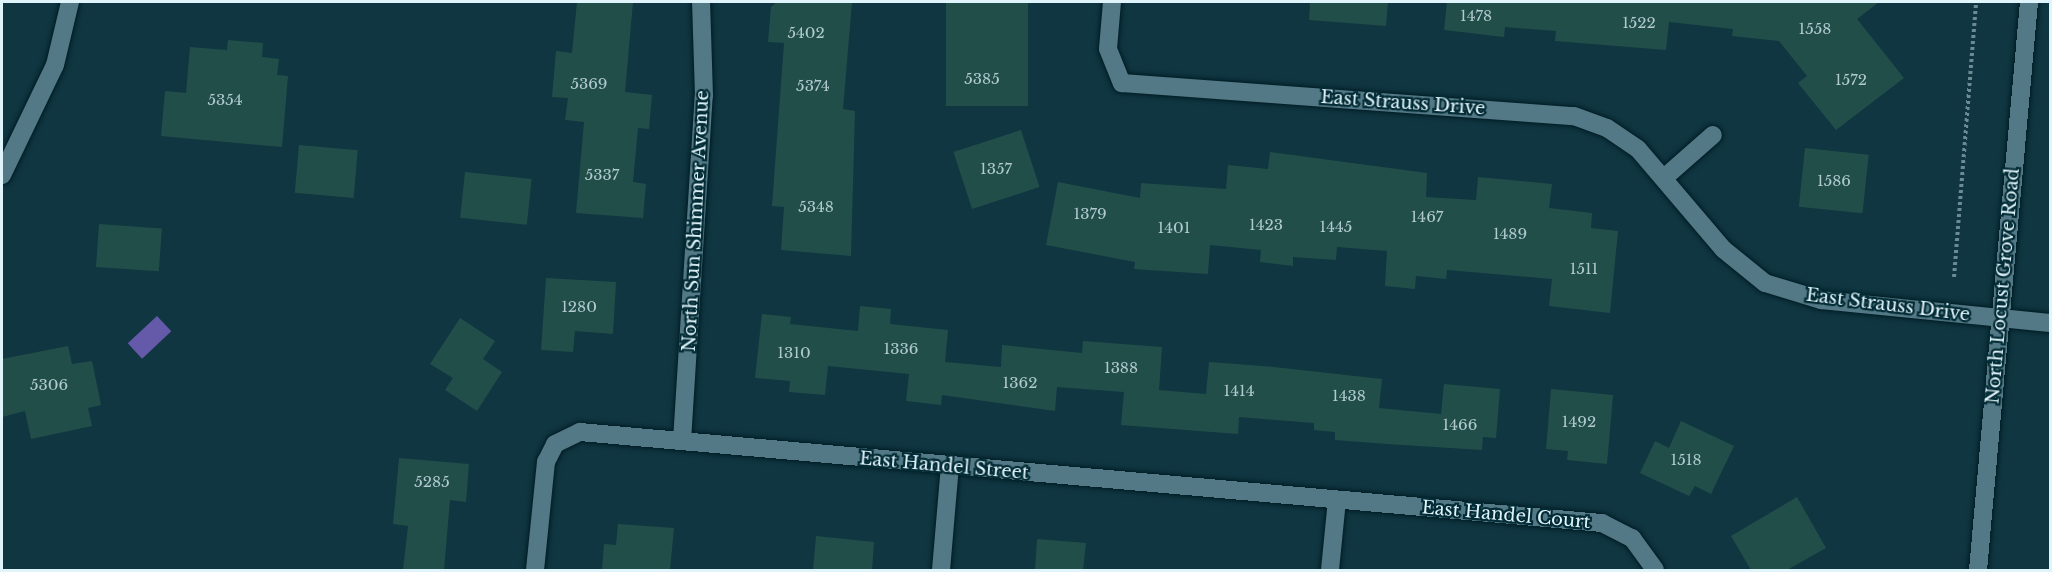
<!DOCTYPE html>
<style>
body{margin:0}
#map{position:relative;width:2052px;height:572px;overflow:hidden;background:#0f3641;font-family:"Libre Baskerville",serif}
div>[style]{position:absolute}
.water>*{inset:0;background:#655aaa;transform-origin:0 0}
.building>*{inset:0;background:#224e4a;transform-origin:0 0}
.path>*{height:4px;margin-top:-2px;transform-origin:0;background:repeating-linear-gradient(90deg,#6c8b94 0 3px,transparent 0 6px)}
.roads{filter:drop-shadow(0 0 2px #011c24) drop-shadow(0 0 2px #011c24)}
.minor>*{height:18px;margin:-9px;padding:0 9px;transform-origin:9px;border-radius:9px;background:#537986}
.tertiary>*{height:18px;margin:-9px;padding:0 9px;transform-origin:9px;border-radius:9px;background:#537986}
.secondary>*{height:18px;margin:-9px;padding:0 9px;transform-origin:9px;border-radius:9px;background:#537986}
span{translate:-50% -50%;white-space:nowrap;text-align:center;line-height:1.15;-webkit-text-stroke:4.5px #032c36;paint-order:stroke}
.number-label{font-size:15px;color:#b0cacf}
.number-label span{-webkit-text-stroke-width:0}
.street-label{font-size:18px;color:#e0f4fb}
.frame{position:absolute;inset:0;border:3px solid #e0f4fb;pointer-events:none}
</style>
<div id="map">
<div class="water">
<div style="left:157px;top:316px;width:21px;height:40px;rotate:47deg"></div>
</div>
<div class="building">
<div style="clip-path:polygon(577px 2px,633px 2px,625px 92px,652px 95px,649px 129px,638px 128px,633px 182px,646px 184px,643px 218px,576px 213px,584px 122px,565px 120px,568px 98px,552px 97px,556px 51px,572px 53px)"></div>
<div style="clip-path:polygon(777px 2px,852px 2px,843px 109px,855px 111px,851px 256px,781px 250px,784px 207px,772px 206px,784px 43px,768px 42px,771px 7px)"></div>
<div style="left:946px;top:2px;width:82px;height:104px"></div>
<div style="clip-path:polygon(1310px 2px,1388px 2px,1386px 26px,1309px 20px)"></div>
<div style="clip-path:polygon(1447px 2px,1879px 2px,1857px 19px,1904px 78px,1836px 130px,1798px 83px,1807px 76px,1779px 41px,1732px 36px,1733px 29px,1669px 22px,1666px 50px,1555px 41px,1556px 31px,1505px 27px,1504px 37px,1444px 30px)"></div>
<div style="clip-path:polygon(228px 40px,263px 43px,262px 57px,279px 59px,277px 75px,288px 76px,282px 147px,161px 136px,165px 91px,186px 93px,190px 47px,227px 50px)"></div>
<div style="left:1021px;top:130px;width:60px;height:71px;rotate:72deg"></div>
<div style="left:299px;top:145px;width:59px;height:48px;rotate:5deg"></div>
<div style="left:1805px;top:148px;width:64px;height:59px;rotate:6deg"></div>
<div style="clip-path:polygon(1270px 152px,1427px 173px,1426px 197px,1476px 200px,1478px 177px,1552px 184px,1549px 208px,1592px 213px,1591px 228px,1618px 231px,1610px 313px,1549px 306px,1552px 279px,1447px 270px,1446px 279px,1416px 276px,1415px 289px,1385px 286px,1387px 251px,1337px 247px,1336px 260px,1293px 257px,1293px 266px,1260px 262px,1261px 250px,1210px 245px,1208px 274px,1134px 269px,1135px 262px,1046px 245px,1058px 182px,1140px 198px,1141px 183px,1226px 189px,1228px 165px,1268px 169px)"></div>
<div style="left:465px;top:172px;width:67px;height:46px;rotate:6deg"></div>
<div style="left:99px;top:224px;width:63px;height:43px;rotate:4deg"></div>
<div style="clip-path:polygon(546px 278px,616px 282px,613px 334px,575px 331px,573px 352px,541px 350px)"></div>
<div style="clip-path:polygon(860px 306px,891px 309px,890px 324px,948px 330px,945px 362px,1001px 367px,1002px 345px,1082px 353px,1083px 341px,1162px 347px,1159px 390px,1206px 394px,1209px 362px,1274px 367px,1382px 379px,1379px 408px,1441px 414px,1444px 384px,1500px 389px,1496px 438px,1483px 437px,1482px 450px,1387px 444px,1335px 440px,1335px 432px,1314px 430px,1314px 423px,1239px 417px,1238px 434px,1121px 425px,1124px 392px,1057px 387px,1055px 411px,942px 395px,941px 405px,906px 401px,909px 374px,828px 366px,825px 395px,789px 392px,790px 381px,755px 378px,762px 314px,791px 317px,790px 324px,858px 331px)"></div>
<div style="clip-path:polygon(460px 318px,495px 341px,483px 359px,502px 372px,477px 411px,445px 390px,453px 378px,430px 364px)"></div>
<div style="clip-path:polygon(68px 346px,72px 364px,92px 361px,101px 405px,88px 408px,92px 426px,31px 439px,25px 411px,2px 417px,2px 359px)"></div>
<div style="clip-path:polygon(1551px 389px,1613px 395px,1607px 464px,1567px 460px,1568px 451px,1546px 449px)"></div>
<div style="clip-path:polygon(1681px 421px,1734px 446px,1711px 494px,1695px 486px,1689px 496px,1640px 473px,1655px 441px,1669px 448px)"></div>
<div style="clip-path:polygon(399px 458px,469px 464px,466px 502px,450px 500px,444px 570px,403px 570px,408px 526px,393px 524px)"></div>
<div style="clip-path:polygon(1797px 497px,1826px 548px,1787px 570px,1751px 570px,1731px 536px)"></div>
<div style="clip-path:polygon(618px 524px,674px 528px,670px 570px,602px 570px,604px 544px,616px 545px)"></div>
<div style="clip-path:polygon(816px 536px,874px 542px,872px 570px,813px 570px)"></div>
<div style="clip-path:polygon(1037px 539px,1086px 543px,1083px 570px,1035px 570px)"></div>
</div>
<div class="path">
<div style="left:1954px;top:277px;width:276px;rotate:-85.4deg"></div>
</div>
<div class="roads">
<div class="minor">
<div style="left:1112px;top:2px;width:47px;rotate:94.9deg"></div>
<div style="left:1108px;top:49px;width:37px;rotate:68deg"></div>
<div style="left:1122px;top:83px;width:453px;rotate:4.2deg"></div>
<div style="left:1574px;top:116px;width:35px;rotate:20deg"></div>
<div style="left:1607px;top:128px;width:37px;rotate:34deg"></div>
<div style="left:1638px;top:149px;width:131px;rotate:49.6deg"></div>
<div style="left:1723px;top:249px;width:54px;rotate:39deg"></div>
<div style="left:1765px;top:283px;width:59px;rotate:16.9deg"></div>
<div style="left:1821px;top:300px;width:180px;rotate:5.7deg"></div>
<div style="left:2px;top:175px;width:122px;rotate:-64.3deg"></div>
<div style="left:55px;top:65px;width:65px;rotate:-76.6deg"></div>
<div style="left:1664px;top:178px;width:65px;rotate:-41.3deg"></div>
<div style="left:682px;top:441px;width:346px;rotate:-86.4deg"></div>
<div style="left:704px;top:96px;width:94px;rotate:-91.8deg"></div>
<div style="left:535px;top:570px;width:109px;rotate:-84.2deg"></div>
<div style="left:546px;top:462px;width:20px;rotate:-63deg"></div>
<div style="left:555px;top:444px;width:28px;rotate:-26deg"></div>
<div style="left:580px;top:432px;width:1026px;rotate:5.09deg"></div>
<div style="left:1602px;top:523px;width:34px;rotate:27deg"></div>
<div style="left:1632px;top:538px;width:39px;rotate:54deg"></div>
<div style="left:941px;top:570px;width:104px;rotate:-85.1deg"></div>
<div style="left:1330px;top:570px;width:70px;rotate:-84.3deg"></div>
</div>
<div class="tertiary">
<div style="left:2000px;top:318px;width:50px;rotate:5.7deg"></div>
</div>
<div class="secondary">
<div style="left:1978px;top:570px;width:570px;rotate:-84.87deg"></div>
</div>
</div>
<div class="number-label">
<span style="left:1476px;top:16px">1478</span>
<span style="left:1639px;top:23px">1522</span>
<span style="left:1815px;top:29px">1558</span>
<span style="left:806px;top:33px">5402</span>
<span style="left:982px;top:79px">5385</span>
<span style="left:1851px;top:80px">1572</span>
<span style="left:589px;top:84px">5369</span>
<span style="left:813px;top:86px">5374</span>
<span style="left:225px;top:100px">5354</span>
<span style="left:996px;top:169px">1357</span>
<span style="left:602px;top:175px">5337</span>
<span style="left:1834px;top:181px">1586</span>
<span style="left:816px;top:207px">5348</span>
<span style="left:1090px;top:214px">1379</span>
<span style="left:1427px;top:217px">1467</span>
<span style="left:1266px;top:225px">1423</span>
<span style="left:1336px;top:227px">1445</span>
<span style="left:1174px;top:228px">1401</span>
<span style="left:1510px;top:234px">1489</span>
<span style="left:1584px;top:269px">1511</span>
<span style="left:579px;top:307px">1280</span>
<span style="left:901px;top:349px">1336</span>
<span style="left:794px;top:353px">1310</span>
<span style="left:1121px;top:368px">1388</span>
<span style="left:1020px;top:383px">1362</span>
<span style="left:49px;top:385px">5306</span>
<span style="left:1239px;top:391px">1414</span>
<span style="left:1349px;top:396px">1438</span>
<span style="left:1579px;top:422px">1492</span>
<span style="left:1460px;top:425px">1466</span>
<span style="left:1686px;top:460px">1518</span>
<span style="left:432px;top:482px">5285</span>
</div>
<div class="street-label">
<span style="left:1403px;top:103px;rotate:4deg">East Strauss Drive</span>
<span style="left:696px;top:221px;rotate:-87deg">North Sun Shimmer Avenue</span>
<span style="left:2003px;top:286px;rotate:-85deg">North Locust Grove Road</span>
<span style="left:1888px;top:305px;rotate:7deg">East Strauss Drive</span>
<span style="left:944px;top:466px;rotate:5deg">East Handel Street</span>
<span style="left:1506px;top:515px;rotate:5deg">East Handel Court</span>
</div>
<div class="frame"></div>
</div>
